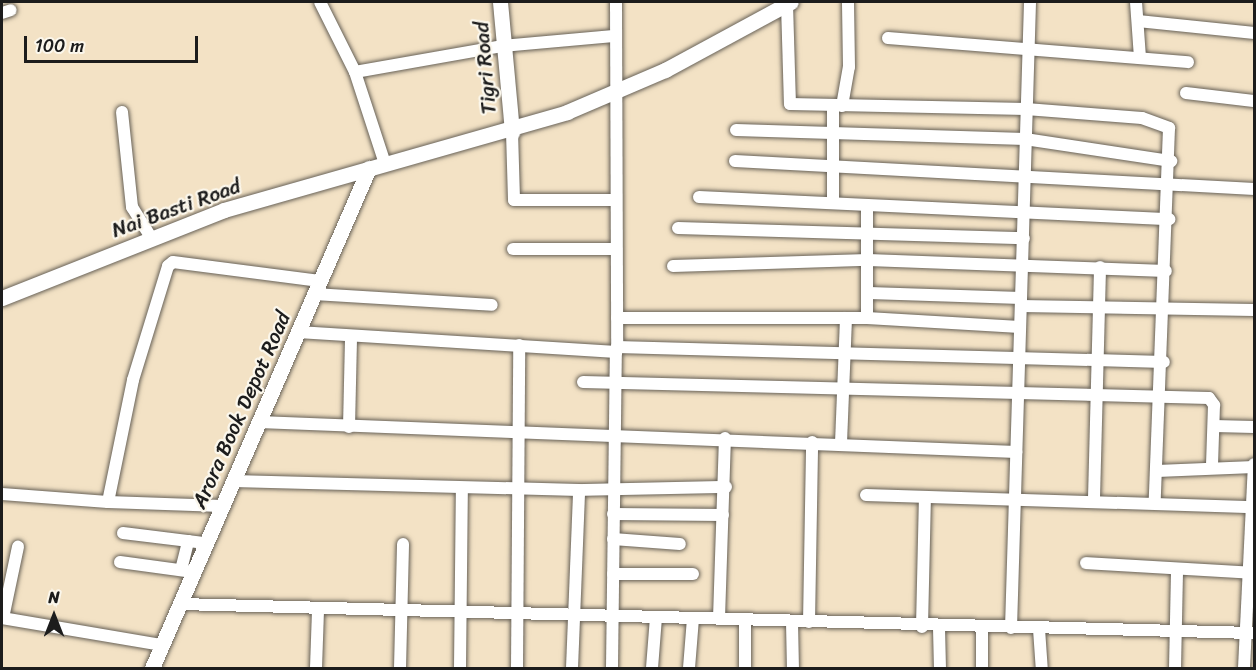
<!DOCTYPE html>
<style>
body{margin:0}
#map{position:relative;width:1256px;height:670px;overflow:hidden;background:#f3e2c5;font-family:Sriracha,sans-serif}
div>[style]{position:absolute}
.roads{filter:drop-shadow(0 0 2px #676157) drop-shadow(0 0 2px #676157)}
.minor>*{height:12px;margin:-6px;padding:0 6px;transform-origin:6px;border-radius:6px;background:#fff}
.tertiary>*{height:15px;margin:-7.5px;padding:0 7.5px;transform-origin:7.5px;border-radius:7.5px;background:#fff}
span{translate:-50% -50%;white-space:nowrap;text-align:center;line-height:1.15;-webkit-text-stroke:4.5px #fbf7ec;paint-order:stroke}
.street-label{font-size:21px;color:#1c1c1c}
.frame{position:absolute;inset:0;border:3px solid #1c1c1c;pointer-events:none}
.north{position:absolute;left:24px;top:586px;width:60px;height:60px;-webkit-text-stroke:4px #fbf7ec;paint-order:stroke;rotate:0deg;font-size:16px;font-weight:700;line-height:24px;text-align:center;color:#1c1c1c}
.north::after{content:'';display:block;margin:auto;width:21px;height:27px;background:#1c1c1c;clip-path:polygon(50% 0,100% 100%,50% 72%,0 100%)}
.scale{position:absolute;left:24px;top:36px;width:174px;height:27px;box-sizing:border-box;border:3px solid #1c1c1c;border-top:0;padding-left:8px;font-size:18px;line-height:21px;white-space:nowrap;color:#1c1c1c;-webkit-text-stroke:4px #fbf7ec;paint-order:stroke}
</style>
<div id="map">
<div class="roads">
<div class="minor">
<div style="left:320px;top:2px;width:78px;rotate:63.4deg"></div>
<div style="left:355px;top:72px;width:97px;rotate:71.9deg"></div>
<div style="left:616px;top:2px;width:345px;rotate:89.8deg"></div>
<div style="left:1136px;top:2px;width:56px;rotate:85.9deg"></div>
<div style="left:787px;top:4px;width:100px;rotate:88.3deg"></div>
<div style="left:790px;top:104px;width:236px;rotate:1.2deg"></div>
<div style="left:1026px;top:109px;width:116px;rotate:4.4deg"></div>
<div style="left:1142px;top:118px;width:29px;rotate:20deg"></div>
<div style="left:1169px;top:128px;width:372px;rotate:92.2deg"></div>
<div style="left:2px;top:13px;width:9px;rotate:-18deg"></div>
<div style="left:1138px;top:21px;width:117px;rotate:5.9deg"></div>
<div style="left:888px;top:38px;width:301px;rotate:4.6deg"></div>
<div style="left:355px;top:72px;width:149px;rotate:-10deg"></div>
<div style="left:502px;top:46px;width:112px;rotate:-5.1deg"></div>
<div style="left:1186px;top:93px;width:68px;rotate:6.7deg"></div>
<div style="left:833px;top:106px;width:97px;rotate:90deg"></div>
<div style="left:842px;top:106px;width:40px;rotate:-80deg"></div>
<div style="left:849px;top:67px;width:65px;rotate:-90.9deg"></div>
<div style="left:122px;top:112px;width:96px;rotate:84deg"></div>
<div style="left:132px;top:207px;width:38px;rotate:58deg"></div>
<div style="left:736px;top:130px;width:289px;rotate:1.8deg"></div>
<div style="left:1025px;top:139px;width:148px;rotate:8.6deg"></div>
<div style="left:512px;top:132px;width:68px;rotate:88.3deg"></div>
<div style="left:514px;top:200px;width:101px"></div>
<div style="left:735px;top:161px;width:520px;rotate:3.09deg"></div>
<div style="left:699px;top:197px;width:471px;rotate:2.7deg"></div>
<div style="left:678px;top:228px;width:346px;rotate:1.7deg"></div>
<div style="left:513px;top:249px;width:101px"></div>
<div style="left:673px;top:266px;width:195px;rotate:-1.8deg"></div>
<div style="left:868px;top:260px;width:298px;rotate:2.1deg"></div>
<div style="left:869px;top:293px;width:152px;rotate:1.9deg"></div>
<div style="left:314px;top:294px;width:178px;rotate:3.5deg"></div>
<div style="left:1021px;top:306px;width:233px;rotate:1deg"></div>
<div style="left:617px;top:318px;width:250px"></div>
<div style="left:867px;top:318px;width:153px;rotate:3.4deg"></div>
<div style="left:867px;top:318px;width:113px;rotate:-90deg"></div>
<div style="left:298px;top:332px;width:319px;rotate:3.6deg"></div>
<div style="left:616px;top:352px;width:5px;rotate:-79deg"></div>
<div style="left:617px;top:347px;width:547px;rotate:1.57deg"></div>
<div style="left:583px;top:382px;width:626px;rotate:1.46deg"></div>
<div style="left:1209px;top:398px;width:9px;rotate:54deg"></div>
<div style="left:1214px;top:405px;width:60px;rotate:91.9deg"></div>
<div style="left:259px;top:422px;width:758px;rotate:2.27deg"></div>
<div style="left:1214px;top:426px;width:40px;rotate:1.4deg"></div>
<div style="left:349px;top:427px;width:91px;rotate:-88.7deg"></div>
<div style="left:841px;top:443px;width:125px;rotate:-87.7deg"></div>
<div style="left:1157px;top:471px;width:97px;rotate:-2.4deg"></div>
<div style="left:233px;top:481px;width:346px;rotate:1.5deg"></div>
<div style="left:2px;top:494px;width:106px;rotate:4.3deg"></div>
<div style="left:866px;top:495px;width:388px;rotate:1.8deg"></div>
<div style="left:1094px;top:498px;width:231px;rotate:-88.5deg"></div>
<div style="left:222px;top:506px;width:114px;rotate:-178deg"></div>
<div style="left:108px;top:502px;width:125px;rotate:-78.4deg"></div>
<div style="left:133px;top:380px;width:119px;rotate:-72.9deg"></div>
<div style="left:168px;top:266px;width:6px;rotate:-39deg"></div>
<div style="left:173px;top:262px;width:148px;rotate:7.4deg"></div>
<div style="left:613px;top:514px;width:110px;rotate:0.5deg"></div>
<div style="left:123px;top:533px;width:83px;rotate:7deg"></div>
<div style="left:613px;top:539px;width:67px;rotate:4.3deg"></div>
<div style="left:120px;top:562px;width:74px;rotate:7.8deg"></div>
<div style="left:1086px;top:563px;width:168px;rotate:3.4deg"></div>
<div style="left:181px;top:570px;width:30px;rotate:-76deg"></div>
<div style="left:613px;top:574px;width:80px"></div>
<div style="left:180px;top:604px;width:1074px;rotate:1.55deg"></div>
<div style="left:2px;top:618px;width:161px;rotate:9.6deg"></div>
<div style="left:3px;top:618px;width:73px;rotate:-78.1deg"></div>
<div style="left:719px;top:618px;width:180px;rotate:-88.1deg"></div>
<div style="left:745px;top:620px;width:48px;rotate:90deg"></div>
<div style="left:792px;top:622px;width:46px;rotate:88.8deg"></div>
<div style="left:809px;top:622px;width:180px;rotate:-89deg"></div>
<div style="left:922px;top:627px;width:129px;rotate:-88.7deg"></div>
<div style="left:939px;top:628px;width:40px;rotate:88.6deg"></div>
<div style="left:1011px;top:628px;width:626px;rotate:-88.26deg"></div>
<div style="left:1039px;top:629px;width:39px;rotate:86deg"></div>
<div style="left:316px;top:668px;width:58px;rotate:-88deg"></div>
<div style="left:400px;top:668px;width:124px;rotate:-88.6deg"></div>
<div style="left:460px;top:668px;width:178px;rotate:-89.4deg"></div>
<div style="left:517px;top:668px;width:323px;rotate:-89.6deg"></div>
<div style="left:572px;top:668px;width:178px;rotate:-87.7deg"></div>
<div style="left:579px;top:490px;width:147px;rotate:-1.2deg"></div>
<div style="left:612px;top:668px;width:316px;rotate:-89.3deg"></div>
<div style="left:652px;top:668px;width:51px;rotate:-85.5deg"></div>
<div style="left:689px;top:668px;width:50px;rotate:-85.4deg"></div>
<div style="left:982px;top:668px;width:41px;rotate:-90deg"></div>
<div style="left:1175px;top:668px;width:97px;rotate:-88.8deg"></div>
<div style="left:1244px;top:668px;width:204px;rotate:-87.2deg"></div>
</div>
<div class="tertiary">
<div style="left:500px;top:2px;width:131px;rotate:84.7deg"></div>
<div style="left:2px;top:298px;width:239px;rotate:-21.6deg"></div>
<div style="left:224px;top:210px;width:357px;rotate:-15.9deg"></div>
<div style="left:567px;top:112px;width:107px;rotate:-23.2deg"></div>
<div style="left:665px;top:70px;width:143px;rotate:-28.4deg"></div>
<div style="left:152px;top:668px;width:545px;rotate:-66.54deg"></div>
</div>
</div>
<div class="street-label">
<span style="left:485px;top:68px;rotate:-95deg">Tigri Road</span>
<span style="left:176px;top:208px;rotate:-20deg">Nai Basti Road</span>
<span style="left:241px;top:410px;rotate:-66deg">Arora Book Depot Road</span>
</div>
<div class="frame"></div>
<div class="north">N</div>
<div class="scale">100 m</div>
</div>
